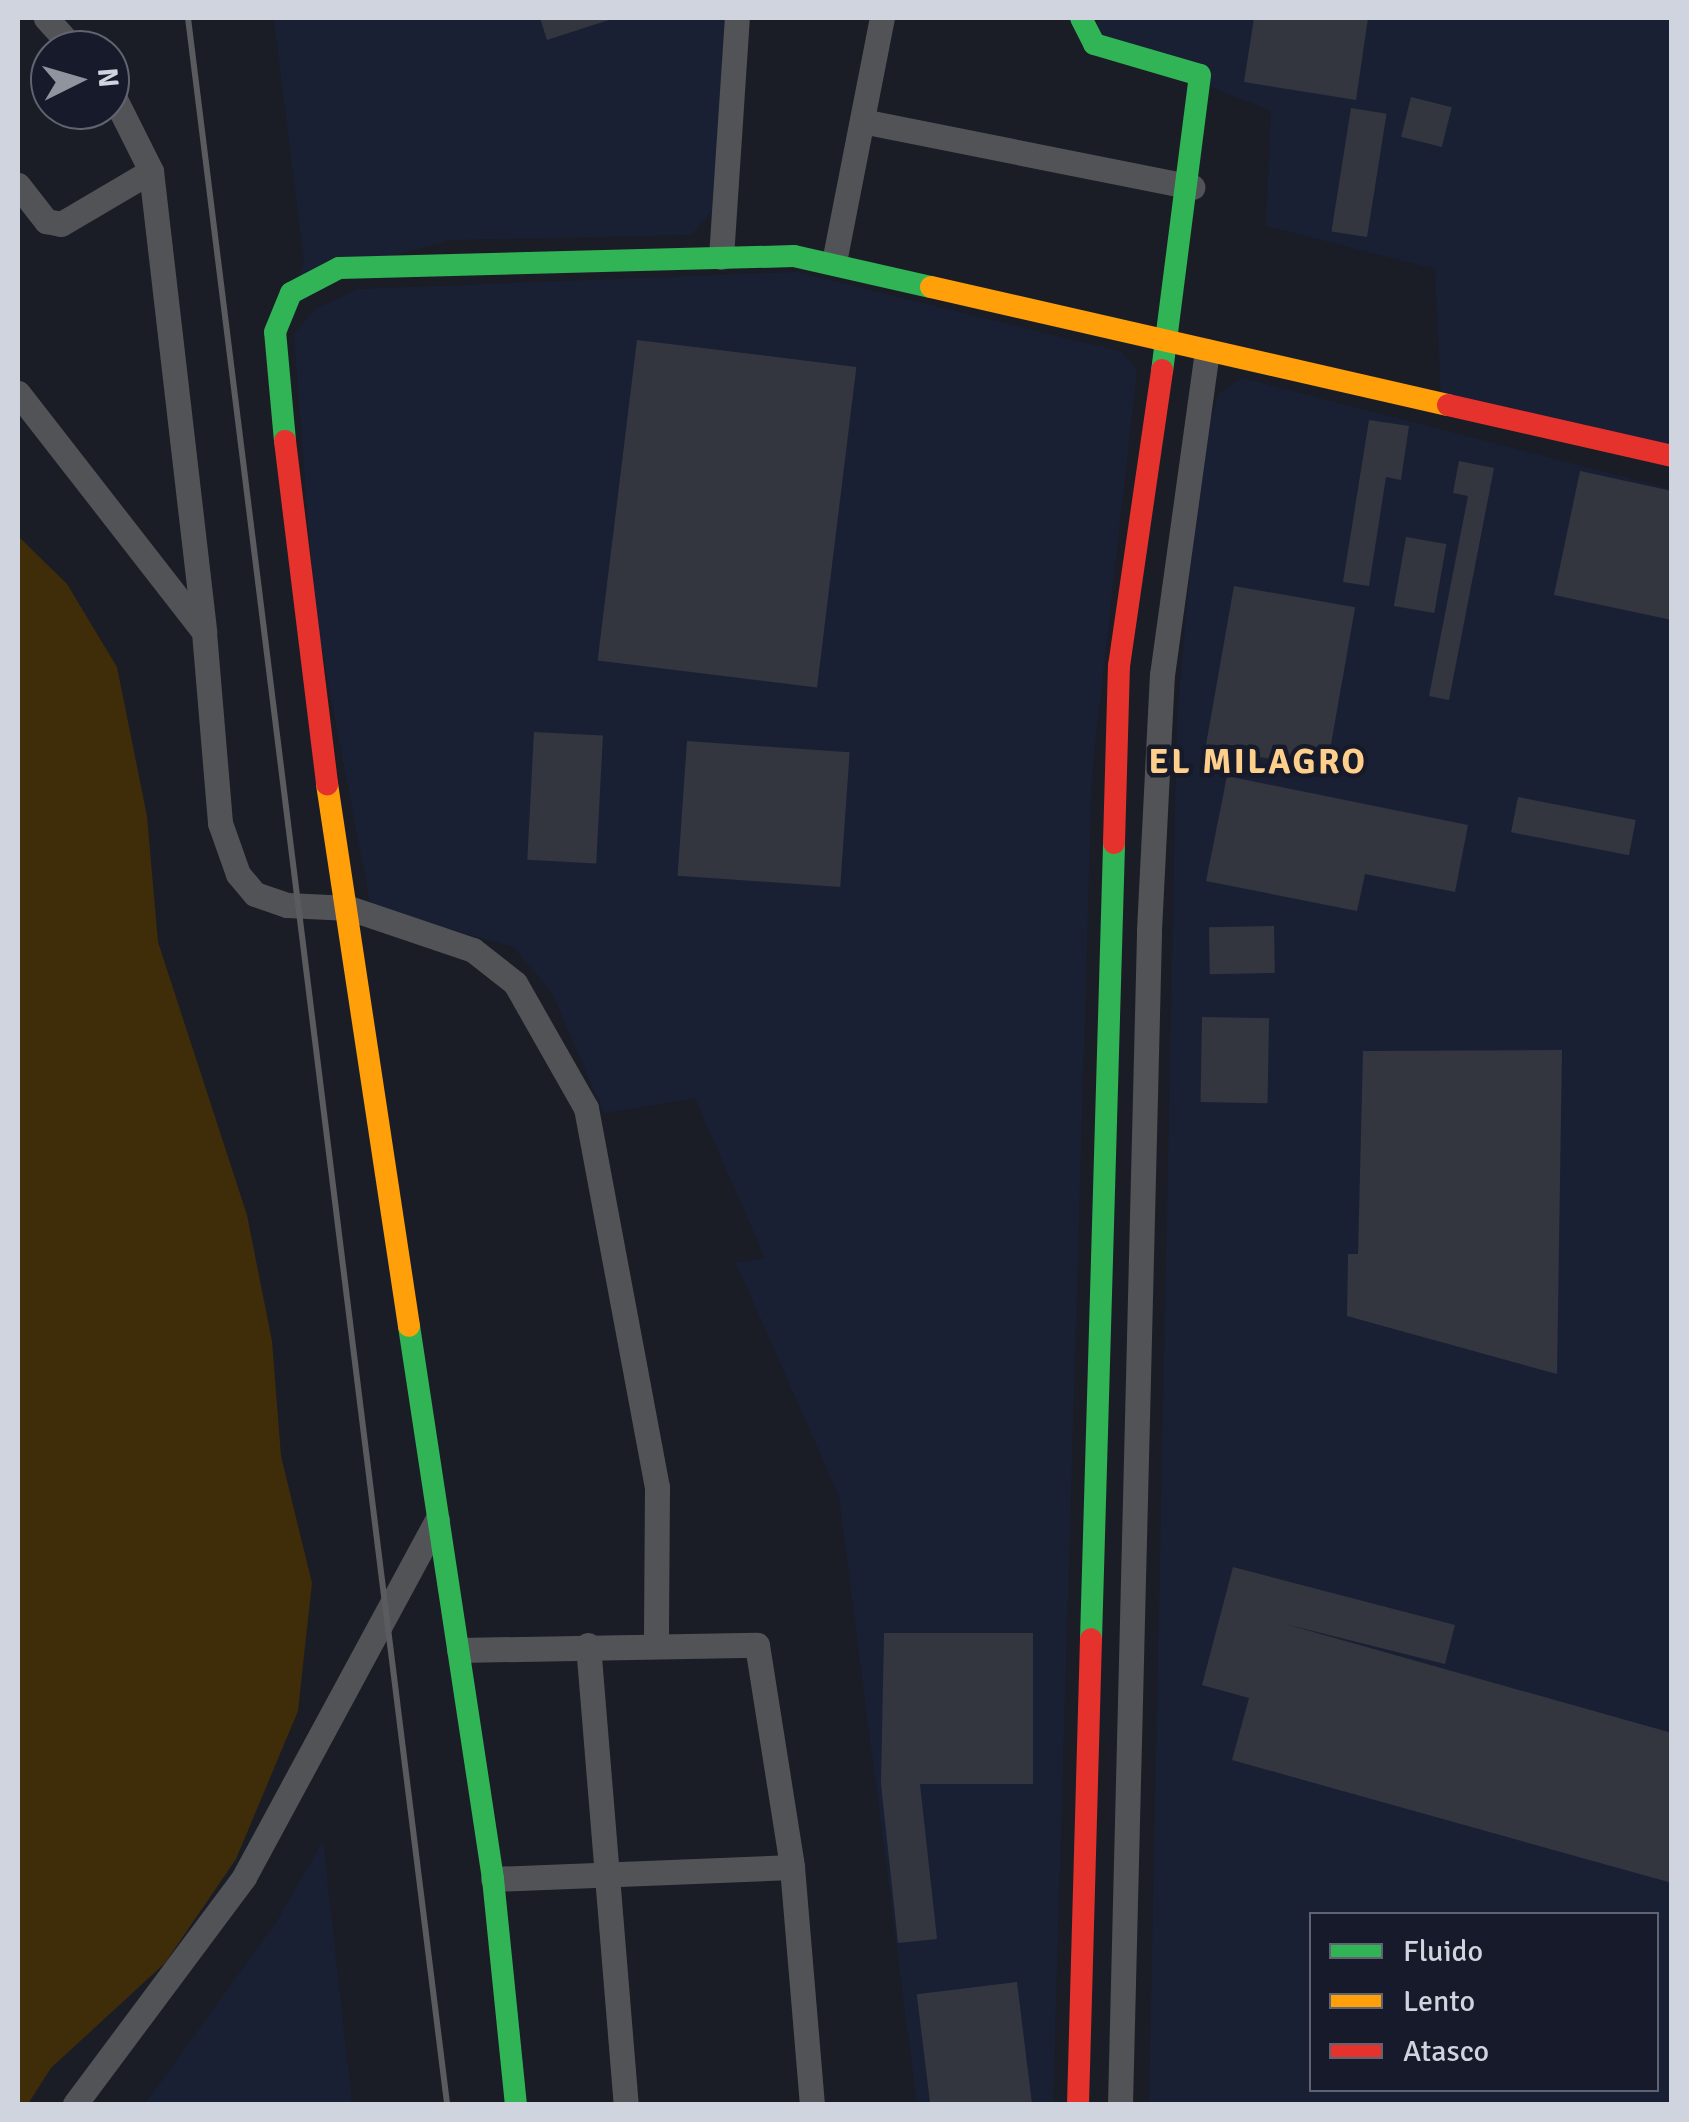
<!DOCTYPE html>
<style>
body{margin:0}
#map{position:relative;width:1689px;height:2122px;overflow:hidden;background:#1a1d26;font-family:Signika,sans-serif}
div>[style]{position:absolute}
.built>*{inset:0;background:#1a2034}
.green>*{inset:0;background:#3f2c08}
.building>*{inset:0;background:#33363e;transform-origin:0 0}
.street>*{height:25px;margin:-12.5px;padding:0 12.5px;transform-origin:12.5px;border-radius:12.5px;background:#515356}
.fast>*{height:22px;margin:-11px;padding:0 11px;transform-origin:11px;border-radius:11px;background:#30b455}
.slow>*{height:22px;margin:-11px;padding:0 11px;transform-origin:11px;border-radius:11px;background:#ff9f0a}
.jam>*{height:22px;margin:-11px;padding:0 11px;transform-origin:11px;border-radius:11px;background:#e5322d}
.rail>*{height:6px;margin:-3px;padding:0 3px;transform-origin:3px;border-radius:3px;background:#5a5b5f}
span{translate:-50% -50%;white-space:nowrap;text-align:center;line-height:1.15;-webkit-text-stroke:9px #161a2a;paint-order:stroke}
.district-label{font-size:35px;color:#fed08c;font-weight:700;letter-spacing:2.5px}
.frame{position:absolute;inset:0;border:20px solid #d0d4df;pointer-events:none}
.legend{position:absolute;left:1309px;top:1912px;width:350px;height:180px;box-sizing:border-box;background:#161a2a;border:2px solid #606472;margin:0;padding:12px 18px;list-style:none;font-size:30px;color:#d0d4df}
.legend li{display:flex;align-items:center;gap:20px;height:50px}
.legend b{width:50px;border:2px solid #606472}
.north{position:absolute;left:30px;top:30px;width:100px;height:100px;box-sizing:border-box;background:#161a2a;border:2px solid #606472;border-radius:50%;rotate:85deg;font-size:28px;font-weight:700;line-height:40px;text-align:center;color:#d0d4df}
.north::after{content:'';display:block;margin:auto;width:35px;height:45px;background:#90949e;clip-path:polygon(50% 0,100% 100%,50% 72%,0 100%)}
</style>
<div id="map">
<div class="built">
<div style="clip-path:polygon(274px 18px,726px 18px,718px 204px,691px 235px,449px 240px,297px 283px,304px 261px)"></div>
<div style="clip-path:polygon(1099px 18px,1671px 18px,1671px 450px,1441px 399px,1435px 269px,1266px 226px,1271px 111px,1095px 40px)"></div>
<div style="clip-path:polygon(797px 272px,1122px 352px,1137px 370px,1092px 771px,1053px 2104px,917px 2104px,839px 1496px,736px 1263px,765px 1258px,695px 1098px,604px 1113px,552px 993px,514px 947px,371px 907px,315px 613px,294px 334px,315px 309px,359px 289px)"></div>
<div style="clip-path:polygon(evenodd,1242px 378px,1671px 489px,1671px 2104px,1149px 2104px,1177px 721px,1200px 452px,1219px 393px,1242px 378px,1312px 1914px,1656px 1914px,1656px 2090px,1312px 2090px,1312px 1914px)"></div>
<div style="clip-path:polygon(323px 1841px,352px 2104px,145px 2104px,277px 1921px)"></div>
</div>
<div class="green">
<div style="clip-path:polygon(18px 536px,67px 584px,117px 667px,147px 816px,158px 942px,247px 1215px,272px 1341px,281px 1456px,312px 1583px,298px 1711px,236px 1859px,165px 1963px,51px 2068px,28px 2104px,18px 2104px)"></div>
</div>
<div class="building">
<div style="clip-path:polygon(540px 18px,615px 18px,547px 40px)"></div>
<div style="clip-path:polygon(1254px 18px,1368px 18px,1356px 100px,1244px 82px)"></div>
<div style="left:1411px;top:97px;width:42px;height:41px;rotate:14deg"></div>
<div style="left:1351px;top:108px;width:36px;height:125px;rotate:9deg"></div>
<div style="left:637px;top:340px;width:221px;height:323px;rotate:7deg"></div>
<div style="clip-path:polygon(1369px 420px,1409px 426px,1401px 480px,1386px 477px,1369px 586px,1343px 582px)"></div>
<div style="clip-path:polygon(1459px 461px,1494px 468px,1449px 700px,1429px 696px,1468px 496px,1453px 493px)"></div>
<div style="clip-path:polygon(1580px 471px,1672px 491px,1672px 620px,1554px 595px)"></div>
<div style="left:1406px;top:537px;width:41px;height:70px;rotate:10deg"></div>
<div style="left:1234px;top:586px;width:123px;height:164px;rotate:10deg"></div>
<div style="left:534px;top:732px;width:69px;height:128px;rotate:3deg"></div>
<div style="left:687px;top:741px;width:163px;height:135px;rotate:4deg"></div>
<div style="clip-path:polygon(1227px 776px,1468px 825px,1455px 892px,1365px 874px,1357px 911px,1206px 881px)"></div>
<div style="left:1518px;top:797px;width:120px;height:36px;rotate:11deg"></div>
<div style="left:1274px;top:926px;width:47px;height:65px;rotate:89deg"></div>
<div style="left:1202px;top:1017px;width:67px;height:85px;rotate:1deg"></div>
<div style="clip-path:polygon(1562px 1050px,1557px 1374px,1347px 1316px,1348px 1254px,1358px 1254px,1363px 1051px)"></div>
<div style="clip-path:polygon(1233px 1567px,1455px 1625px,1445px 1664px,1285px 1624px,1672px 1733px,1672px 1883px,1232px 1760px,1249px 1698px,1202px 1685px)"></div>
<div style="clip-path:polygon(884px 1633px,1033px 1633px,1033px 1784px,920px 1784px,937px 1939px,898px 1943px,881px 1784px)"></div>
<div style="left:1017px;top:1982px;width:123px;height:101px;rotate:83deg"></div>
</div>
<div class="street">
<div style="left:46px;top:18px;width:43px;rotate:47.8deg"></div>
<div style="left:110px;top:89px;width:92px;rotate:63.4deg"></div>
<div style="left:151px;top:171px;width:464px;rotate:83.4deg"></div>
<div style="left:862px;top:121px;width:337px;rotate:11.3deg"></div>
<div style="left:18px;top:185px;width:46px;rotate:52.1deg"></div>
<div style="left:46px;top:221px;width:15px;rotate:11deg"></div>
<div style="left:61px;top:224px;width:104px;rotate:-30.5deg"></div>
<div style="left:721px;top:257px;width:240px;rotate:-86.2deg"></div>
<div style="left:834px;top:262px;width:249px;rotate:-78.9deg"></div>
<div style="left:18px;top:393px;width:303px;rotate:52.1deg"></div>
<div style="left:204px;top:632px;width:192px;rotate:85.2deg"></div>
<div style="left:220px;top:823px;width:54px;rotate:70.6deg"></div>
<div style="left:238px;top:874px;width:26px;rotate:50deg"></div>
<div style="left:255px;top:894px;width:34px;rotate:19deg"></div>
<div style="left:287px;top:905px;width:62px;rotate:2.8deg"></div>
<div style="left:349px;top:908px;width:131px;rotate:18.7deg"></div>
<div style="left:473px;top:950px;width:53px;rotate:38.2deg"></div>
<div style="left:515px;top:983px;width:144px;rotate:60.4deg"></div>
<div style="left:586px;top:1108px;width:386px;rotate:79.4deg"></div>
<div style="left:657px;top:1487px;width:155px;rotate:90.4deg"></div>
<div style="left:588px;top:1645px;width:461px;rotate:85.3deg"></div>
<div style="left:459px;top:1650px;width:298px;rotate:-1deg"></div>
<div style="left:757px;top:1645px;width:225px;rotate:81deg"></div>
<div style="left:792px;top:1867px;width:238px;rotate:85.2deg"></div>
<div style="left:493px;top:1879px;width:299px;rotate:-2.3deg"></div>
<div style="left:75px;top:2104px;width:283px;rotate:-53.3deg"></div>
<div style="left:244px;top:1877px;width:406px;rotate:-61.6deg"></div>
<div style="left:1120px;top:2104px;width:1174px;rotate:-88.58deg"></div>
<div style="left:1149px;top:930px;width:255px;rotate:-87.1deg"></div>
<div style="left:1162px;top:675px;width:327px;rotate:-82.1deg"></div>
</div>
<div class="fast">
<div style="left:1081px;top:18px;width:29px;rotate:63deg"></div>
<div style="left:1094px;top:44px;width:110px;rotate:16.3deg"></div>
<div style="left:1200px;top:75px;width:297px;rotate:97.3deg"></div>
<div style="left:285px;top:441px;width:109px;rotate:-95.2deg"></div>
<div style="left:275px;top:332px;width:42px;rotate:-67.7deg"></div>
<div style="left:291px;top:293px;width:54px;rotate:-27.5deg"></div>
<div style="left:339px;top:268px;width:455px;rotate:-1.5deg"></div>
<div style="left:794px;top:256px;width:140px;rotate:12.8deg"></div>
<div style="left:409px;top:1326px;width:559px;rotate:81.36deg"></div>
<div style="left:493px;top:1879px;width:226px;rotate:84.2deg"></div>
<div style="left:1091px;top:1639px;width:796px;rotate:-88.34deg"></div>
</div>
<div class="slow">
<div style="left:931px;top:287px;width:530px;rotate:12.86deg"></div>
<div style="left:327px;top:784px;width:548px;rotate:81.4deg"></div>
</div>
<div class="jam">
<div style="left:1448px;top:405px;width:230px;rotate:12.8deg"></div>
<div style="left:285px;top:441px;width:346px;rotate:83deg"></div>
<div style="left:1114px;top:843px;width:177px;rotate:-88.4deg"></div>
<div style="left:1119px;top:666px;width:299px;rotate:-81.7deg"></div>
<div style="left:1078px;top:2104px;width:465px;rotate:-88.4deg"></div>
</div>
<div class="rail">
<div style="left:188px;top:18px;width:2102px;rotate:82.92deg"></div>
</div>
<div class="district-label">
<span style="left:1258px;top:762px">EL MILAGRO</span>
</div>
<div class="frame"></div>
<ul class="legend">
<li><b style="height:12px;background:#30b455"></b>Fluido</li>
<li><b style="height:12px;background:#ff9f0a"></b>Lento</li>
<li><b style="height:12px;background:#e5322d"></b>Atasco</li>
</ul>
<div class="north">N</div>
</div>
